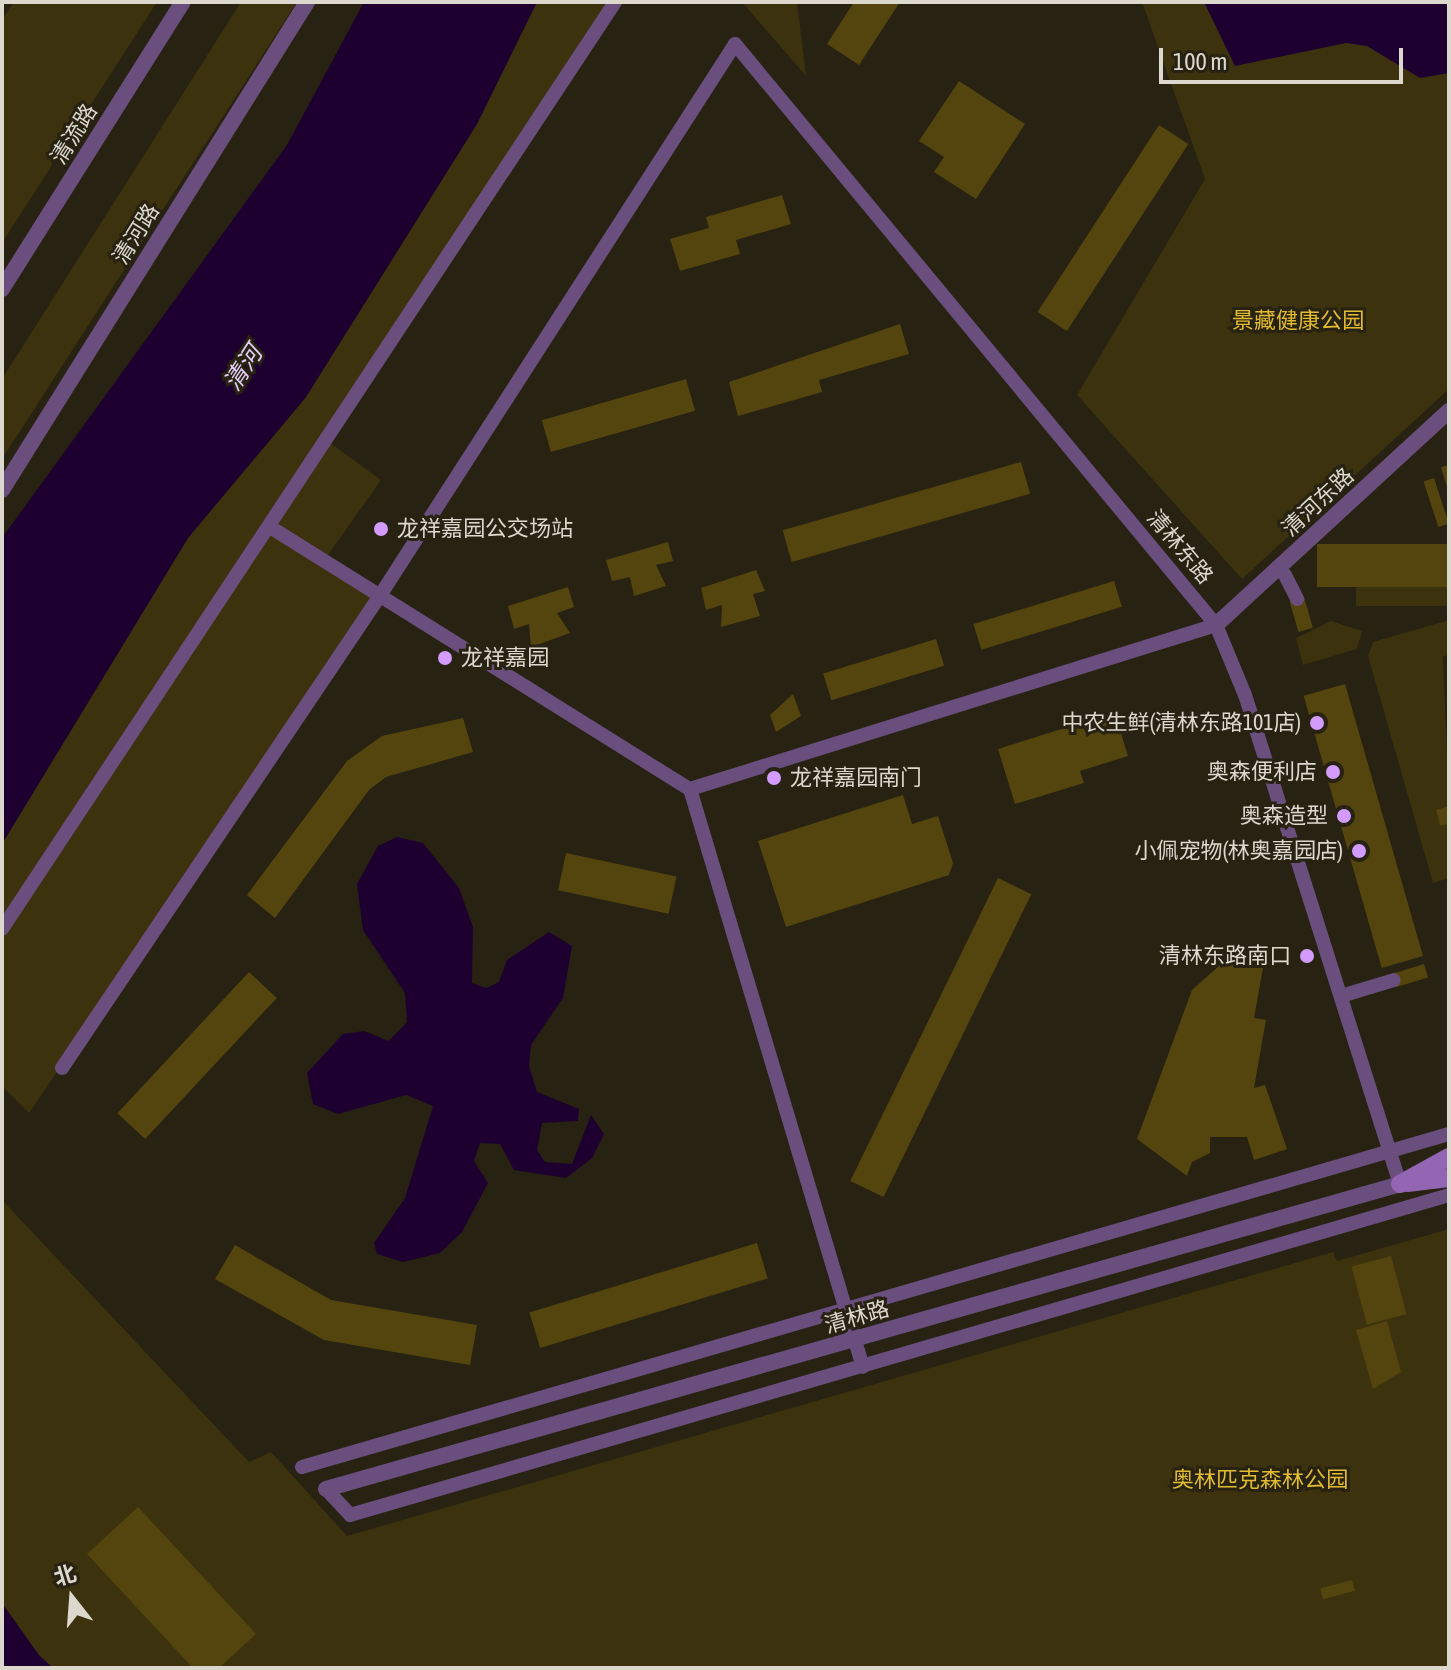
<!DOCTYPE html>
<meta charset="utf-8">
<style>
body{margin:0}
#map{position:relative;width:1451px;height:1670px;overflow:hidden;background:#272211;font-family:"Asap Condensed","Noto Sans SC",sans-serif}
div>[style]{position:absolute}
.green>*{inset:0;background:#3c320e;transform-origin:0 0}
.water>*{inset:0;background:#1e0030}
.building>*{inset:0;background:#54450f;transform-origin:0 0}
.minor>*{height:14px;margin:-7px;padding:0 7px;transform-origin:7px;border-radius:7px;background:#694e7e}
.tertiary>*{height:16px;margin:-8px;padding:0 8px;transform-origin:8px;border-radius:8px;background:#694e7e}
.secondary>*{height:18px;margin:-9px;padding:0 9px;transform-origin:9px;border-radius:9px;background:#9266b2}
.dots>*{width:22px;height:22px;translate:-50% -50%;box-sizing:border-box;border:4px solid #272211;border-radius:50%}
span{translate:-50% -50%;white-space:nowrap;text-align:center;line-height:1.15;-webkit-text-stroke:6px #272211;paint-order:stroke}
.street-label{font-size:22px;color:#dcd8ce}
.park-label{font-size:22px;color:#e1bb32}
.poi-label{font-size:22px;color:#dcd8ce}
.left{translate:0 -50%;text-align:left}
.right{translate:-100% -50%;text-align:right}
.water-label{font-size:24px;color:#e4cdf6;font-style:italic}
.frame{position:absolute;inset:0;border:4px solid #dcd8ce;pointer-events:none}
.north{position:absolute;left:32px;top:1558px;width:80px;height:80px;-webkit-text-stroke:6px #272211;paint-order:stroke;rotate:343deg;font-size:22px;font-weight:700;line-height:32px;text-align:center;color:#dcd8ce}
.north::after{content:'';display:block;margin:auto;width:28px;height:36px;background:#dcd8ce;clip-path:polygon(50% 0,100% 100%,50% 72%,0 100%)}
.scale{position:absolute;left:1159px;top:48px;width:244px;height:36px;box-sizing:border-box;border:4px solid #dcd8ce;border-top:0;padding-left:10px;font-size:24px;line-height:28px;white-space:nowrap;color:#dcd8ce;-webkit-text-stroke:6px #272211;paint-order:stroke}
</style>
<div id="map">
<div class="green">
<div style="clip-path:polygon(14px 2px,157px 2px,2px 243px,2px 20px)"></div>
<div style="clip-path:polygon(241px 2px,297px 2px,2px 459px,2px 379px)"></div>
<div style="clip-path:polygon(537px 2px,615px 2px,326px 440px,381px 480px,323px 562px,381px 594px,29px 1113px,2px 1086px,2px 844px,188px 538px,306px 397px,477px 124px)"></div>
<div style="clip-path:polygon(742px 2px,797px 2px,806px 76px)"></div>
<div style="clip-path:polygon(1142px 2px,1449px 2px,1449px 389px,1242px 579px,1077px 395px,1205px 179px)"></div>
<div style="left:1449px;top:587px;width:19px;height:93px;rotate:90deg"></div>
<div style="clip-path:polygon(1449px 620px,1449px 654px,1443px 657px,1449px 806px,1436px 810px,1440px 826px,1449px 824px,1449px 878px,1433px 883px,1368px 656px,1373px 642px)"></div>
<div style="clip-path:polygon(1331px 621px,1362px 631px,1357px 649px,1303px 665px,1296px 638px)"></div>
<div style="clip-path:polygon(2px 1200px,249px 1462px,271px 1452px,347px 1536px,1333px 1252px,1337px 1261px,1449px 1229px,1449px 1668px,2px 1668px)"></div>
</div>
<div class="water">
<div style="clip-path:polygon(364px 2px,537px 2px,477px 124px,306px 397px,188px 538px,2px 844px,2px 538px,287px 145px)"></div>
<div style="clip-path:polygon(1204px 2px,1449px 2px,1449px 73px,1420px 78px,1367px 46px,1346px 43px,1235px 66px)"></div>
<div style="clip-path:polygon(397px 837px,423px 843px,459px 888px,473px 927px,472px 983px,486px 988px,499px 982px,507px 960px,549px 932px,572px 946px,563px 998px,531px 1045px,529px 1066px,537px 1092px,579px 1109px,578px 1121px,542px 1123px,537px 1150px,545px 1162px,572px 1164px,591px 1115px,604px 1134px,592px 1158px,566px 1178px,514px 1170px,500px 1144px,480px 1143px,474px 1161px,488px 1183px,462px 1232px,440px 1253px,403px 1262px,377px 1254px,374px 1243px,405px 1198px,433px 1106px,406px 1095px,338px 1114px,313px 1104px,307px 1073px,343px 1034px,364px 1031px,389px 1041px,407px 1022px,405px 993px,363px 930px,357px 884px,378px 846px)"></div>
<div style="clip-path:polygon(2px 1603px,39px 1655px,53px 1668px,2px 1668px)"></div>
</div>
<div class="building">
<div style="clip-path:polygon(854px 2px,900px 2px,859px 65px,827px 44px)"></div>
<div style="clip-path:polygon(959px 81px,1025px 124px,976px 199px,934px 172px,944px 157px,919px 141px)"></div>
<div style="left:1159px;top:125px;width:35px;height:223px;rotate:33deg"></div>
<div style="clip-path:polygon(782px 195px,791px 224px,736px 240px,740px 254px,680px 271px,670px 239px,709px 228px,706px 217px)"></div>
<div style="clip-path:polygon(900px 324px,909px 354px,819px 380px,822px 392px,738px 416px,729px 382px)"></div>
<div style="left:686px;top:379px;width:33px;height:150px;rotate:74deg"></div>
<div style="left:1021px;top:462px;width:33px;height:248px;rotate:74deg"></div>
<div style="clip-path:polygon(1449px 465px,1449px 491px,1448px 491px,1441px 467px)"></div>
<div style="left:1434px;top:478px;width:48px;height:11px;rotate:72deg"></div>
<div style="clip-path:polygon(668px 542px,673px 561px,656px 565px,666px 586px,634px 596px,630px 577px,612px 581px,606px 560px)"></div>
<div style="left:1449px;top:544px;width:43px;height:132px;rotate:90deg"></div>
<div style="clip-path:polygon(756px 570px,765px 591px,753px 594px,760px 616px,721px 627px,722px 605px,706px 610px,701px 588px)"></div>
<div style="left:1114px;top:581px;width:27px;height:147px;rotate:73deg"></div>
<div style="clip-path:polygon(568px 587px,574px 607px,557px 613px,570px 633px,531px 647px,529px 624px,514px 629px,508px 606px)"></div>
<div style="left:1304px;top:597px;width:32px;height:15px;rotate:74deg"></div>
<div style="left:936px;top:639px;width:28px;height:118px;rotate:73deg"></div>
<div style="left:1345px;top:684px;width:283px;height:43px;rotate:74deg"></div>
<div style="clip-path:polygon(793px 694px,801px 716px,776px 732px,770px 715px)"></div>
<div style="clip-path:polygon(1100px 717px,1119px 727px,1128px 756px,1080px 771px,1084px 783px,1015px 804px,998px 749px)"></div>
<div style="clip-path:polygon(463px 718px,473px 752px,386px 777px,369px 790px,275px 918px,247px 895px,347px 761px,382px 736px)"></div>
<div style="clip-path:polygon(903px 795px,912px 824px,938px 816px,953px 863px,949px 875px,786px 927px,758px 841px)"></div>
<div style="clip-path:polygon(1449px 806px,1449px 824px,1440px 826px,1436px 810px)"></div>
<div style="left:566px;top:853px;width:113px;height:38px;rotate:12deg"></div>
<div style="left:998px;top:878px;width:37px;height:337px;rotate:26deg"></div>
<div style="clip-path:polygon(1229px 957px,1264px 962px,1254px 1018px,1266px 1020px,1254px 1088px,1265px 1085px,1287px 1149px,1254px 1160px,1247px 1137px,1210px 1137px,1210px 1153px,1192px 1162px,1187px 1176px,1137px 1139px,1192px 990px)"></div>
<div style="left:1424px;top:964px;width:14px;height:34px;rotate:73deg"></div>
<div style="left:249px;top:972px;width:38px;height:193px;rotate:43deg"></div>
<div style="left:757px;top:1243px;width:37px;height:238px;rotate:73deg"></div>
<div style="clip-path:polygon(235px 1245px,331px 1300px,477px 1325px,470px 1365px,324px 1340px,215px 1279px)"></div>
<div style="left:1391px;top:1256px;width:60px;height:41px;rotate:75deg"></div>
<div style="clip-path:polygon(1387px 1321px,1401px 1372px,1373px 1389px,1356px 1330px)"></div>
<div style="clip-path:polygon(138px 1507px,256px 1634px,219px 1668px,193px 1668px,87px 1554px)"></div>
<div style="left:1352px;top:1580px;width:11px;height:33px;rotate:75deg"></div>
</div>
<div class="minor">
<div style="left:270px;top:527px;width:495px;rotate:32deg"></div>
<div style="left:690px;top:789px;width:551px;rotate:-17.32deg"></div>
<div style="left:1285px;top:575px;width:27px;rotate:63deg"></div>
<div style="left:690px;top:789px;width:603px;rotate:73.34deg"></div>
<div style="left:2px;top:929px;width:1111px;rotate:-56.52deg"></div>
<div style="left:1341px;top:996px;width:55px;rotate:-16.8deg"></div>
<div style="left:62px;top:1068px;width:571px;rotate:-56.06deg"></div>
<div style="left:381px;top:594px;width:654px;rotate:-57.23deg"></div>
<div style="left:735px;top:44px;width:754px;rotate:50.38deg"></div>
<div style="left:1216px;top:625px;width:76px;rotate:67.5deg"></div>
<div style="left:1245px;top:695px;width:513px;rotate:72.41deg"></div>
<div style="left:302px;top:1467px;width:1194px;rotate:-16.19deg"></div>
<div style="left:326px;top:1489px;width:35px;rotate:47deg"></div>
<div style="left:350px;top:1515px;width:1145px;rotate:-16.23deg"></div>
</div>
<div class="tertiary">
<div style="left:2px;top:289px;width:339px;rotate:-57.8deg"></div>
<div style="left:2px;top:490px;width:575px;rotate:-57.99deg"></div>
<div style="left:1216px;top:625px;width:316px;rotate:-42.6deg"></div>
<div style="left:326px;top:1489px;width:1116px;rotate:-15.85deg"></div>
</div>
<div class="secondary">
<div style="left:1407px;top:1183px;width:42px;rotate:-6.8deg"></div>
<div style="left:1400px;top:1184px;width:56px;rotate:-28.9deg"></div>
</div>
<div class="dots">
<div style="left:381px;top:529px;background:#d39cfc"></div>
<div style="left:445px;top:658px;background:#d39cfc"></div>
<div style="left:1317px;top:723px;background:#d39cfc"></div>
<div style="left:1333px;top:772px;background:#d39cfc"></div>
<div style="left:774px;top:778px;background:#d39cfc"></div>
<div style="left:1344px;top:816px;background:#d39cfc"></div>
<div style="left:1359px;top:851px;background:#d39cfc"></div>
<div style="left:1307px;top:956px;background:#d39cfc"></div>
</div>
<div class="street-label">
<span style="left:74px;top:134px;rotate:-58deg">清流路</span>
<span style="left:136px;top:234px;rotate:-58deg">清河路</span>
<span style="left:1318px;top:502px;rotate:-43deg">清河东路</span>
<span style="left:1180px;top:547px;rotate:50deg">清林东路</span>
<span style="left:857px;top:1317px;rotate:-16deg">清林路</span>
</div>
<div class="park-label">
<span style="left:1298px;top:321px">景藏健康公园</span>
<span style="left:1260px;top:1480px">奥林匹克森林公园</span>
</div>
<div class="poi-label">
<span class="left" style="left:397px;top:529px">龙祥嘉园公交场站</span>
<span class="left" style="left:461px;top:658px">龙祥嘉园</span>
<span class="right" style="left:1301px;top:723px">中农生鲜(清林东路101店)</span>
<span class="right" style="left:1317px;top:772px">奥森便利店</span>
<span class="left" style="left:790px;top:778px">龙祥嘉园南门</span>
<span class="right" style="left:1328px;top:816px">奥森造型</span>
<span class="right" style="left:1343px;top:851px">小佩宠物(林奥嘉园店)</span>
<span class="right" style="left:1291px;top:956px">清林东路南口</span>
</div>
<div class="water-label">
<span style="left:243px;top:368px;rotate:-57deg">清河</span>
</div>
<div class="frame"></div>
<div class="north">北</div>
<div class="scale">100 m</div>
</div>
